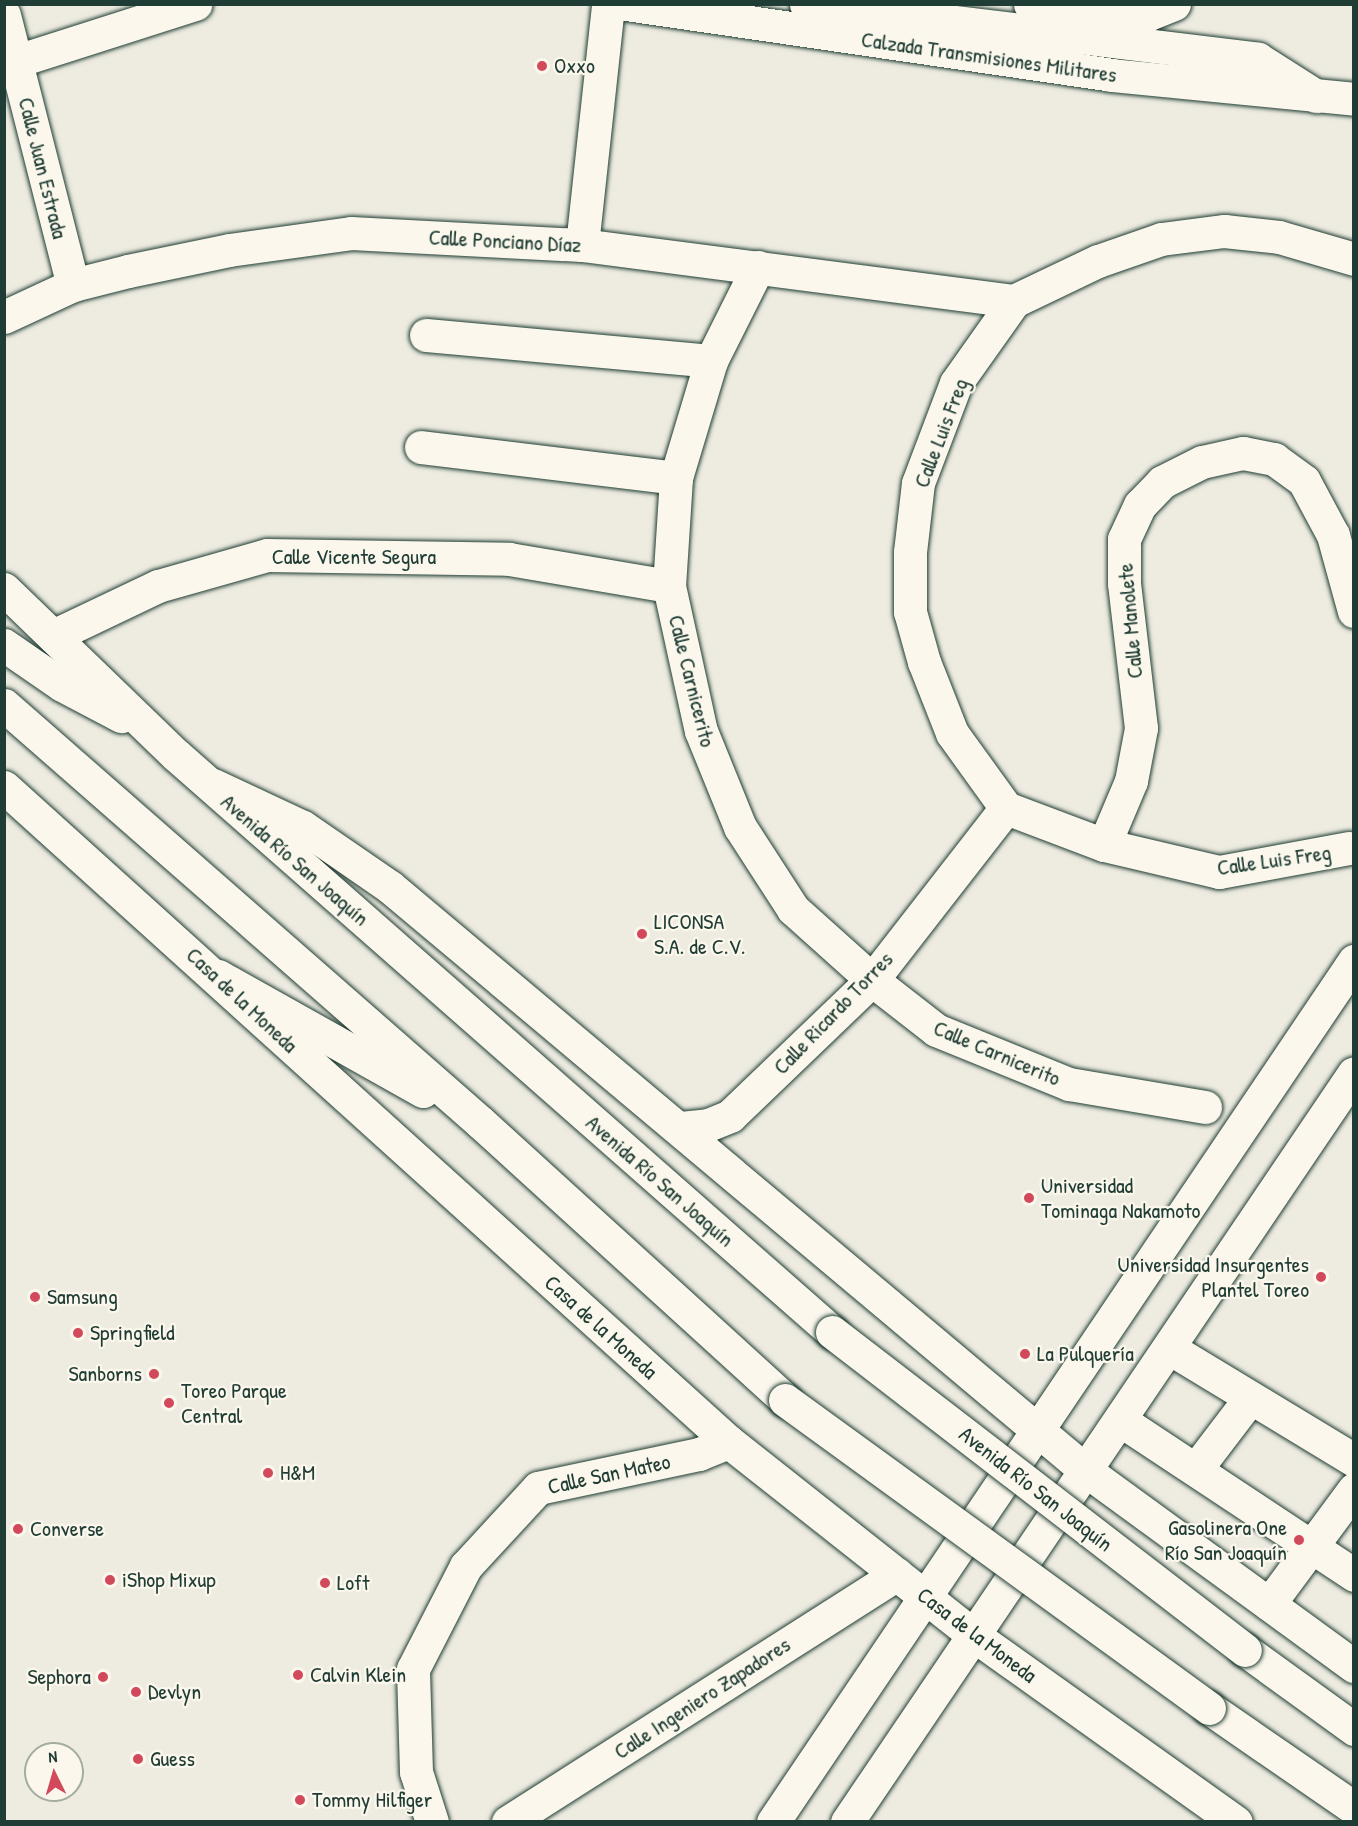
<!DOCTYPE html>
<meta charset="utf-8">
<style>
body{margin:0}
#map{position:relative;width:1358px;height:1826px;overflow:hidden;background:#eeece1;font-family:"Patrick Hand",sans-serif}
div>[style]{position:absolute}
.roads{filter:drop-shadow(0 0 2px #1f3d34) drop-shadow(0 0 2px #1f3d34)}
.minor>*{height:33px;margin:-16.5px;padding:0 16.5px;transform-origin:16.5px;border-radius:16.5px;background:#fbf7ec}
.major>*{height:33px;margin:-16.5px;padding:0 16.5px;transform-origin:16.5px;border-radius:16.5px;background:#fbf7ec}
.highway>*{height:33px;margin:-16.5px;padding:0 16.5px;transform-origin:16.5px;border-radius:16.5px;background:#fbf7ec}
.bridges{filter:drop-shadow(0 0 2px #1f3d34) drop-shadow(0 0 2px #1f3d34)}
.highway-bridge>*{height:33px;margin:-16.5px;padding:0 16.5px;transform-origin:16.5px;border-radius:16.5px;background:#fbf7ec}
.dots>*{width:16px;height:16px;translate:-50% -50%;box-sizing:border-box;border:3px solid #fbf7ec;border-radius:50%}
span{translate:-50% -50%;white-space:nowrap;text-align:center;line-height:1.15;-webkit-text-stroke:4.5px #fbf7ec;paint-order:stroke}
.street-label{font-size:22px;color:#1f3d34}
.poi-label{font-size:22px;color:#1f3d34}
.left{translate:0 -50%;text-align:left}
.right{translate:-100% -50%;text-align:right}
.frame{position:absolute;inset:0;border:6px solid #1f3d34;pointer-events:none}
.north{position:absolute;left:24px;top:1742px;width:60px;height:60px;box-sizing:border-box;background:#fbf7ec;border:2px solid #a3ada2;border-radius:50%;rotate:355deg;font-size:16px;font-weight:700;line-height:24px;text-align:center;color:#1f3d34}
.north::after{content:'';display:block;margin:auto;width:21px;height:27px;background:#d1495b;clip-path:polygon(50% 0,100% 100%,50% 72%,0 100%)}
</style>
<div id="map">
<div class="roads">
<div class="minor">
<div style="left:806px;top:4px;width:455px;rotate:6.9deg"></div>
<div style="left:1258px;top:59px;width:69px;rotate:32.5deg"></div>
<div style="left:1030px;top:4px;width:73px;rotate:7.9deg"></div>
<div style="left:1102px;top:14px;width:47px"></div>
<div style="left:1149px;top:14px;width:27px;rotate:-22deg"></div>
<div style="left:4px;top:15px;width:279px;rotate:75.7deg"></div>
<div style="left:4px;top:65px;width:201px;rotate:-17.7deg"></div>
<div style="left:582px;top:245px;width:242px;rotate:-83.8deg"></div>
<div style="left:758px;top:267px;width:105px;rotate:116.6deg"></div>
<div style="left:711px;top:361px;width:122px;rotate:106.7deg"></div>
<div style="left:676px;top:478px;width:108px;rotate:93.7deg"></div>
<div style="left:669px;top:586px;width:148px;rotate:77.6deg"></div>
<div style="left:701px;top:731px;width:104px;rotate:67.9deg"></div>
<div style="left:740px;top:827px;width:98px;rotate:57.1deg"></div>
<div style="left:793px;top:909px;width:106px;rotate:41.9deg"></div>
<div style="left:872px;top:980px;width:81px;rotate:38deg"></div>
<div style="left:936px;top:1030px;width:144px;rotate:22.1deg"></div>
<div style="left:1069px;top:1084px;width:138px;rotate:9.6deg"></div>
<div style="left:4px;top:317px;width:76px;rotate:-24.9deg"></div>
<div style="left:73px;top:285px;width:57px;rotate:-14.3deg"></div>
<div style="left:128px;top:271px;width:103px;rotate:-11.7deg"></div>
<div style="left:229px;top:250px;width:123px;rotate:-7.9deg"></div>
<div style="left:351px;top:233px;width:231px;rotate:3deg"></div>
<div style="left:582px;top:245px;width:436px;rotate:7.4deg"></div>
<div style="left:426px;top:335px;width:286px;rotate:5.2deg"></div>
<div style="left:421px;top:447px;width:257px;rotate:6.9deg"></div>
<div style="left:53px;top:636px;width:116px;rotate:-25.5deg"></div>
<div style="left:158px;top:586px;width:113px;rotate:-15.9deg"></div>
<div style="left:267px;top:555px;width:242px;rotate:0.9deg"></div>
<div style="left:509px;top:559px;width:162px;rotate:9.6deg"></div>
<div style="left:1104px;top:845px;width:69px;rotate:-67.1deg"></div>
<div style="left:1131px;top:781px;width:54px;rotate:-79.3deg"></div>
<div style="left:1141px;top:728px;width:146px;rotate:-96.7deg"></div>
<div style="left:1124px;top:583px;width:44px;rotate:-90deg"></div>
<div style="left:1124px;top:539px;width:38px;rotate:-65deg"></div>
<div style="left:1140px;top:505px;width:32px;rotate:-46deg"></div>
<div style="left:1162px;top:482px;width:45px;rotate:-26.6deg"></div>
<div style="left:1202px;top:462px;width:42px;rotate:-12.4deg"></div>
<div style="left:1243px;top:453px;width:32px;rotate:11deg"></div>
<div style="left:1274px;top:459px;width:37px;rotate:36deg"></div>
<div style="left:1304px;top:481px;width:61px;rotate:61.8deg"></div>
<div style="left:1333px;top:535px;width:79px;rotate:74.6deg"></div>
<div style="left:1349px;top:848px;width:132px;rotate:169.5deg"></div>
<div style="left:1219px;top:872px;width:118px;rotate:-166.8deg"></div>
<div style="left:1104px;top:845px;width:105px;rotate:-159.3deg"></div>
<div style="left:1006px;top:808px;width:92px;rotate:-125.8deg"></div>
<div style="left:952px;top:733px;width:76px;rotate:-111.5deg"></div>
<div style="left:924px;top:662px;width:52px;rotate:-105.6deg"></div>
<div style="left:910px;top:612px;width:60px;rotate:-90deg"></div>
<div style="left:910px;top:552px;width:69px;rotate:-83.4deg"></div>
<div style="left:918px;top:483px;width:107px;rotate:-69.2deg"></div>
<div style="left:956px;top:383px;width:100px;rotate:-54.7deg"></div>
<div style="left:1014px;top:301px;width:93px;rotate:-25.5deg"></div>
<div style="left:1098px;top:261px;width:67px;rotate:-19.2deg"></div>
<div style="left:1161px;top:239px;width:64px;rotate:-7.2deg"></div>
<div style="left:1224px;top:231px;width:55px;rotate:6.2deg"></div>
<div style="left:1279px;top:237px;width:78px;rotate:16.3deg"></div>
<div style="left:681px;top:1128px;width:27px;rotate:-6deg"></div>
<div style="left:708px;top:1125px;width:24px;rotate:-22deg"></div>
<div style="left:730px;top:1116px;width:197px;rotate:-43.8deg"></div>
<div style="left:872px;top:980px;width:218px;rotate:-52.1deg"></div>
<div style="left:1169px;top:1348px;width:216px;rotate:31.2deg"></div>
<div style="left:1120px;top:1420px;width:281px;rotate:33.5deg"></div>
<div style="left:1196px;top:1469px;width:89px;rotate:-52.7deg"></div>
<div style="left:1269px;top:1604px;width:143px;rotate:-53.5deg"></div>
<div style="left:432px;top:1822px;width:52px;rotate:-107.7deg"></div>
<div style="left:416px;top:1772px;width:103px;rotate:-91.7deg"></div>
<div style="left:413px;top:1669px;width:116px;rotate:-62.8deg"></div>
<div style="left:466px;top:1566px;width:106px;rotate:-47.3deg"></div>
<div style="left:538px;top:1488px;width:165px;rotate:-11.9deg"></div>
<div style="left:699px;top:1454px;width:32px;rotate:-22deg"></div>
<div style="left:508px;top:1822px;width:461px;rotate:-32.5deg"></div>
</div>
<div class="major">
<div style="left:626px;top:4px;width:490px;rotate:8.3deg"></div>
<div style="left:1111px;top:75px;width:244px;rotate:5.6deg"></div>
<div style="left:213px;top:785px;width:99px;rotate:25deg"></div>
<div style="left:303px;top:827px;width:106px;rotate:34.6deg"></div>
<div style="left:390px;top:887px;width:907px;rotate:39.99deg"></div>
<div style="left:1085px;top:1470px;width:333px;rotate:36.1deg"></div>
<div style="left:4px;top:787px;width:977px;rotate:42.1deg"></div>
<div style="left:729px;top:1442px;width:310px;rotate:38.3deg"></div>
<div style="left:972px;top:1634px;width:324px;rotate:35.5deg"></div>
<div style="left:773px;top:1822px;width:1039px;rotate:-55.99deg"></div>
<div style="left:847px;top:1822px;width:904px;rotate:-55.91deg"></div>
</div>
<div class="highway">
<div style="left:4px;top:589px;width:239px;rotate:44deg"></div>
<div style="left:176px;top:755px;width:874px;rotate:41.33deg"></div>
<div style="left:4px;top:645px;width:70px;rotate:34.6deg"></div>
<div style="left:62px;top:685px;width:67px;rotate:27.7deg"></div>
<div style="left:4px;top:705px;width:633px;rotate:41.22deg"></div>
<div style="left:480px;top:1122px;width:413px;rotate:42.3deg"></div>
<div style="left:218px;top:976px;width:235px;rotate:29.3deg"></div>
<div style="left:1245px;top:1650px;width:135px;rotate:35.9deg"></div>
<div style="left:1209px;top:1708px;width:176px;rotate:34.6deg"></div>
</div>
</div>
<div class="bridges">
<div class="highway-bridge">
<div style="left:832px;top:1332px;width:521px;rotate:37.6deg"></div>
<div style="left:785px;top:1400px;width:524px;rotate:36deg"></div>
</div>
</div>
<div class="dots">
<div style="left:542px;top:66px;background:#d1495b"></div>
<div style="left:642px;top:934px;background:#d1495b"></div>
<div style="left:1029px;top:1198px;background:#d1495b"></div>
<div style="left:1321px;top:1277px;background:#d1495b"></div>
<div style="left:35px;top:1297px;background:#d1495b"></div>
<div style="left:78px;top:1333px;background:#d1495b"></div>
<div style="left:1025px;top:1354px;background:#d1495b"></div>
<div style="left:154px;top:1374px;background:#d1495b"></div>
<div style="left:169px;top:1403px;background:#d1495b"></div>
<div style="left:268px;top:1473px;background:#d1495b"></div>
<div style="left:18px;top:1529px;background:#d1495b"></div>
<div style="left:1299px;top:1540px;background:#d1495b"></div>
<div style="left:110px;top:1580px;background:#d1495b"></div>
<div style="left:325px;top:1583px;background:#d1495b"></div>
<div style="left:298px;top:1675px;background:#d1495b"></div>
<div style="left:103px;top:1677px;background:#d1495b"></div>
<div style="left:136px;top:1692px;background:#d1495b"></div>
<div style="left:138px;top:1759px;background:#d1495b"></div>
<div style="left:300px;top:1800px;background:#d1495b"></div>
</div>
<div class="street-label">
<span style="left:989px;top:57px;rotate:8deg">Calzada Transmisiones Militares</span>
<span style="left:43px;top:168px;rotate:76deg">Calle Juan Estrada</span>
<span style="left:505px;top:241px;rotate:3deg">Calle Ponciano Díaz</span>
<span style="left:941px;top:433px;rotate:-69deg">Calle Luis Freg</span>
<span style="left:354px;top:557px">Calle Vicente Segura</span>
<span style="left:1130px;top:621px;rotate:-95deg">Calle Manolete</span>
<span style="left:692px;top:681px;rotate:76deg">Calle Carnicerito</span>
<span style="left:295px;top:860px;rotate:41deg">Avenida Río San Joaquín</span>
<span style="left:1274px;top:860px;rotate:-8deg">Calle Luis Freg</span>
<span style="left:242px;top:1000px;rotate:43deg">Casa de la Moneda</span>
<span style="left:833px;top:1013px;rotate:-46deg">Calle Ricardo Torres</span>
<span style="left:997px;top:1053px;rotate:23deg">Calle Carnicerito</span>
<span style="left:660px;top:1181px;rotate:41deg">Avenida Río San Joaquín</span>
<span style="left:601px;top:1327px;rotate:42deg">Casa de la Moneda</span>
<span style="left:609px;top:1474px;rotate:-12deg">Calle San Mateo</span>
<span style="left:1036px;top:1489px;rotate:38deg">Avenida Río San Joaquín</span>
<span style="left:977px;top:1635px;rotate:37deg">Casa de la Moneda</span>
<span style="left:702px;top:1698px;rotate:-33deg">Calle Ingeniero Zapadores</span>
</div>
<div class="poi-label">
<span class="left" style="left:554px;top:66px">Oxxo</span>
<span class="left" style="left:654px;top:934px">LICONSA<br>S.A. de C.V.</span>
<span class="left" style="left:1041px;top:1198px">Universidad<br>Tominaga Nakamoto</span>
<span class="right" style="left:1309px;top:1277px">Universidad Insurgentes<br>Plantel Toreo</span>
<span class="left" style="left:47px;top:1297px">Samsung</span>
<span class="left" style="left:90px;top:1333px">Springfield</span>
<span class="left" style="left:1037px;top:1354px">La Pulquería</span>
<span class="right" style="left:142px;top:1374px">Sanborns</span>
<span class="left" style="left:181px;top:1403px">Toreo Parque<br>Central</span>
<span class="left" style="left:280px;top:1473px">H&amp;M</span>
<span class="right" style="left:1287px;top:1540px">Gasolinera One<br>Río San Joaquín</span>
<span class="left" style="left:30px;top:1529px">Converse</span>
<span class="left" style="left:122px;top:1580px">iShop Mixup</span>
<span class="left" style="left:337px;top:1583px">Loft</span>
<span class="left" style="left:310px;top:1675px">Calvin Klein</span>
<span class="right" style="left:91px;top:1677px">Sephora</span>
<span class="left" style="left:148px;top:1692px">Devlyn</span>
<span class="left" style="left:150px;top:1759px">Guess</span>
<span class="left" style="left:312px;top:1800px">Tommy Hilfiger</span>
</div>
<div class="frame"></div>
<div class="north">N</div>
</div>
